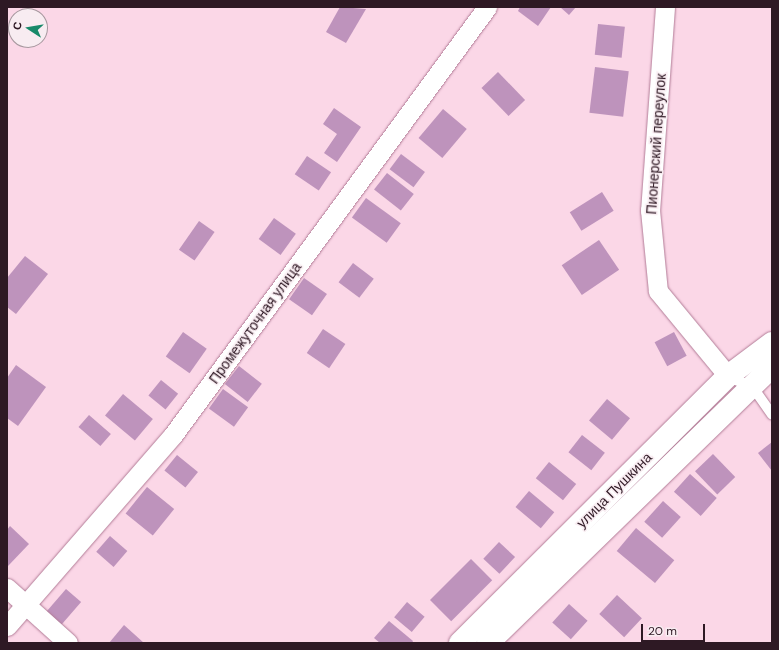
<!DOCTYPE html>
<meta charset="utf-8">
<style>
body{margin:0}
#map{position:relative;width:779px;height:650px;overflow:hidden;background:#fbd7e7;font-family:"DM Sans",sans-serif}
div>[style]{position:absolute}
.building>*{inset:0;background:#be93bc;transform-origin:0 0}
.roads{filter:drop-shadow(0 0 1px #b27c97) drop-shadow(0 0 1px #b27c97)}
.lane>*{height:10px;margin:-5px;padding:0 5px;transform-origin:5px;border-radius:5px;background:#fff}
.street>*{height:19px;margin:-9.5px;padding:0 9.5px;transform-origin:9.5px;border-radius:9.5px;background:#fff}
.secondary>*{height:22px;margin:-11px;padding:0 11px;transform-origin:11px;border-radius:11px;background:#fff}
span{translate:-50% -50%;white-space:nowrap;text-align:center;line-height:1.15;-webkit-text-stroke:3px #f8ecf1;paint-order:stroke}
.street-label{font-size:14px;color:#2e1924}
.frame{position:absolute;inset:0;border:8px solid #2e1924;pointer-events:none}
.north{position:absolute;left:8px;top:8px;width:40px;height:40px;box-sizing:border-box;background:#f8ecf1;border:1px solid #a7989f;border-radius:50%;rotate:282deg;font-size:11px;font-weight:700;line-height:16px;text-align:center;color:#2e1924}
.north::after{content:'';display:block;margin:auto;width:14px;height:18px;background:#188a6a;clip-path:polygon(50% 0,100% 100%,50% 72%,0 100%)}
.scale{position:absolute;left:641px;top:624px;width:64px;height:18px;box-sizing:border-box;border:2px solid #2e1924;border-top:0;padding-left:5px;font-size:12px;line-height:14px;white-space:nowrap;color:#2e1924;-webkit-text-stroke:3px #f8ecf1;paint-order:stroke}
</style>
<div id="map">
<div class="building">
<div style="clip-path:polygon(340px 7px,366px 9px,346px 43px,326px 32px)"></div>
<div style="clip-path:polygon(520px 7px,551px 7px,538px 26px,518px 11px)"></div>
<div style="clip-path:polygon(560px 7px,576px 7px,569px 15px)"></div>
<div style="left:598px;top:24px;width:27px;height:31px;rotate:6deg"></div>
<div style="left:595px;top:67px;width:34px;height:46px;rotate:7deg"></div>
<div style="left:498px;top:72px;width:39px;height:23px;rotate:46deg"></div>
<div style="clip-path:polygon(334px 108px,361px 127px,337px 162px,324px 153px,337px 134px,323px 124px)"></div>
<div style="left:443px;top:109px;width:31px;height:38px;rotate:40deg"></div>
<div style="left:401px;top:154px;width:30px;height:19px;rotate:37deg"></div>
<div style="left:307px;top:156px;width:29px;height:22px;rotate:34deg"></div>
<div style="left:387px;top:173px;width:34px;height:21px;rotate:38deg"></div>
<div style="left:602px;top:192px;width:22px;height:38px;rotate:58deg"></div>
<div style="left:366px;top:198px;width:43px;height:24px;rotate:36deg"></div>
<div style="left:274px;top:218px;width:27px;height:26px;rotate:36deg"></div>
<div style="left:199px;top:221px;width:19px;height:35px;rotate:35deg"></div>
<div style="left:599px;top:240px;width:36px;height:45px;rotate:56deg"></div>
<div style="clip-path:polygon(25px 256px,48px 274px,16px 314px,7px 307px,7px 278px)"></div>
<div style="left:353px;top:263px;width:26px;height:24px;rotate:37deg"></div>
<div style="left:304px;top:278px;width:28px;height:26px;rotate:35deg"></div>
<div style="left:323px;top:329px;width:27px;height:29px;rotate:34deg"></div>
<div style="left:183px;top:332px;width:29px;height:30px;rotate:35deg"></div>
<div style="left:674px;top:332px;width:27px;height:22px;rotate:62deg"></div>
<div style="clip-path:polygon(16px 365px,46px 387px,18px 426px,7px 418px,7px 378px)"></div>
<div style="left:239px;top:366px;width:29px;height:23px;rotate:38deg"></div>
<div style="left:161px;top:380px;width:22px;height:20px;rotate:39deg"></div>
<div style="left:223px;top:389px;width:31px;height:24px;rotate:36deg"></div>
<div style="left:123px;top:394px;width:39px;height:28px;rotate:40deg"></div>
<div style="left:607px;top:399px;width:30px;height:28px;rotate:40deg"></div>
<div style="left:89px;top:415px;width:29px;height:16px;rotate:41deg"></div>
<div style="left:582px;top:435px;width:29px;height:22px;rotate:38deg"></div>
<div style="clip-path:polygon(772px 442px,772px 471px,758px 453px)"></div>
<div style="left:713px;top:454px;width:32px;height:25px;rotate:46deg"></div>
<div style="left:177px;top:455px;width:27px;height:20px;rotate:39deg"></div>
<div style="left:549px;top:462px;width:35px;height:21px;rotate:39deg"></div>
<div style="left:690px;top:474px;width:36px;height:24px;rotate:42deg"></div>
<div style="left:147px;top:487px;width:35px;height:34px;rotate:39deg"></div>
<div style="left:529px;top:491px;width:33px;height:21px;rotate:40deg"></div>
<div style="left:663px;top:501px;width:24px;height:28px;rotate:42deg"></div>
<div style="clip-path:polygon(10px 526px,29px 544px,8px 566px,7px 530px)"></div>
<div style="left:636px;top:528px;width:50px;height:30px;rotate:40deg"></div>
<div style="left:110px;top:536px;width:23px;height:21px;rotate:41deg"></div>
<div style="left:499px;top:542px;width:22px;height:23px;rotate:43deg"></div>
<div style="left:471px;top:559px;width:30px;height:58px;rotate:45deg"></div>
<div style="left:66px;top:589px;width:20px;height:30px;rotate:41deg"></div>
<div style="left:617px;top:595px;width:34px;height:26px;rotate:43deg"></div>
<div style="left:407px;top:602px;width:23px;height:20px;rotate:40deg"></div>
<div style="left:569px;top:604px;width:25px;height:25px;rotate:42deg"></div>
<div style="clip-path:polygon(389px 621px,413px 641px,412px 643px,380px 643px,374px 638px)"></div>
<div style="clip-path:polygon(124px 625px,144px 643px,109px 643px)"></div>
</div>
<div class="roads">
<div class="lane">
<div style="left:728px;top:377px;width:26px;rotate:21deg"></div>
<div style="left:752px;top:386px;width:35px;rotate:55deg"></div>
</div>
<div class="street">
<div style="left:665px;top:7px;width:204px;rotate:94.2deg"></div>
<div style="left:650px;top:210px;width:81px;rotate:84.4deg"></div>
<div style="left:658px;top:291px;width:110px;rotate:50.5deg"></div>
<div style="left:7px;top:588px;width:82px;rotate:42deg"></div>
<div style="left:7px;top:626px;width:253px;rotate:-49deg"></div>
<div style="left:173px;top:435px;width:531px;rotate:-53.73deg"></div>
</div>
<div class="secondary">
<div style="left:460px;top:643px;width:378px;rotate:-44.9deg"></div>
<div style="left:728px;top:376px;width:55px;rotate:-36.9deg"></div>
<div style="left:488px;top:643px;width:396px;rotate:-44.2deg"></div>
</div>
</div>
<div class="street-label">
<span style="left:656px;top:144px;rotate:-86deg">Пионерский переулок</span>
<span style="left:255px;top:323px;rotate:-54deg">Промежуточная улица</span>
<span style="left:614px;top:490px;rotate:-45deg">улица Пушкина</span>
</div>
<div class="frame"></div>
<div class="north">С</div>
<div class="scale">20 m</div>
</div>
